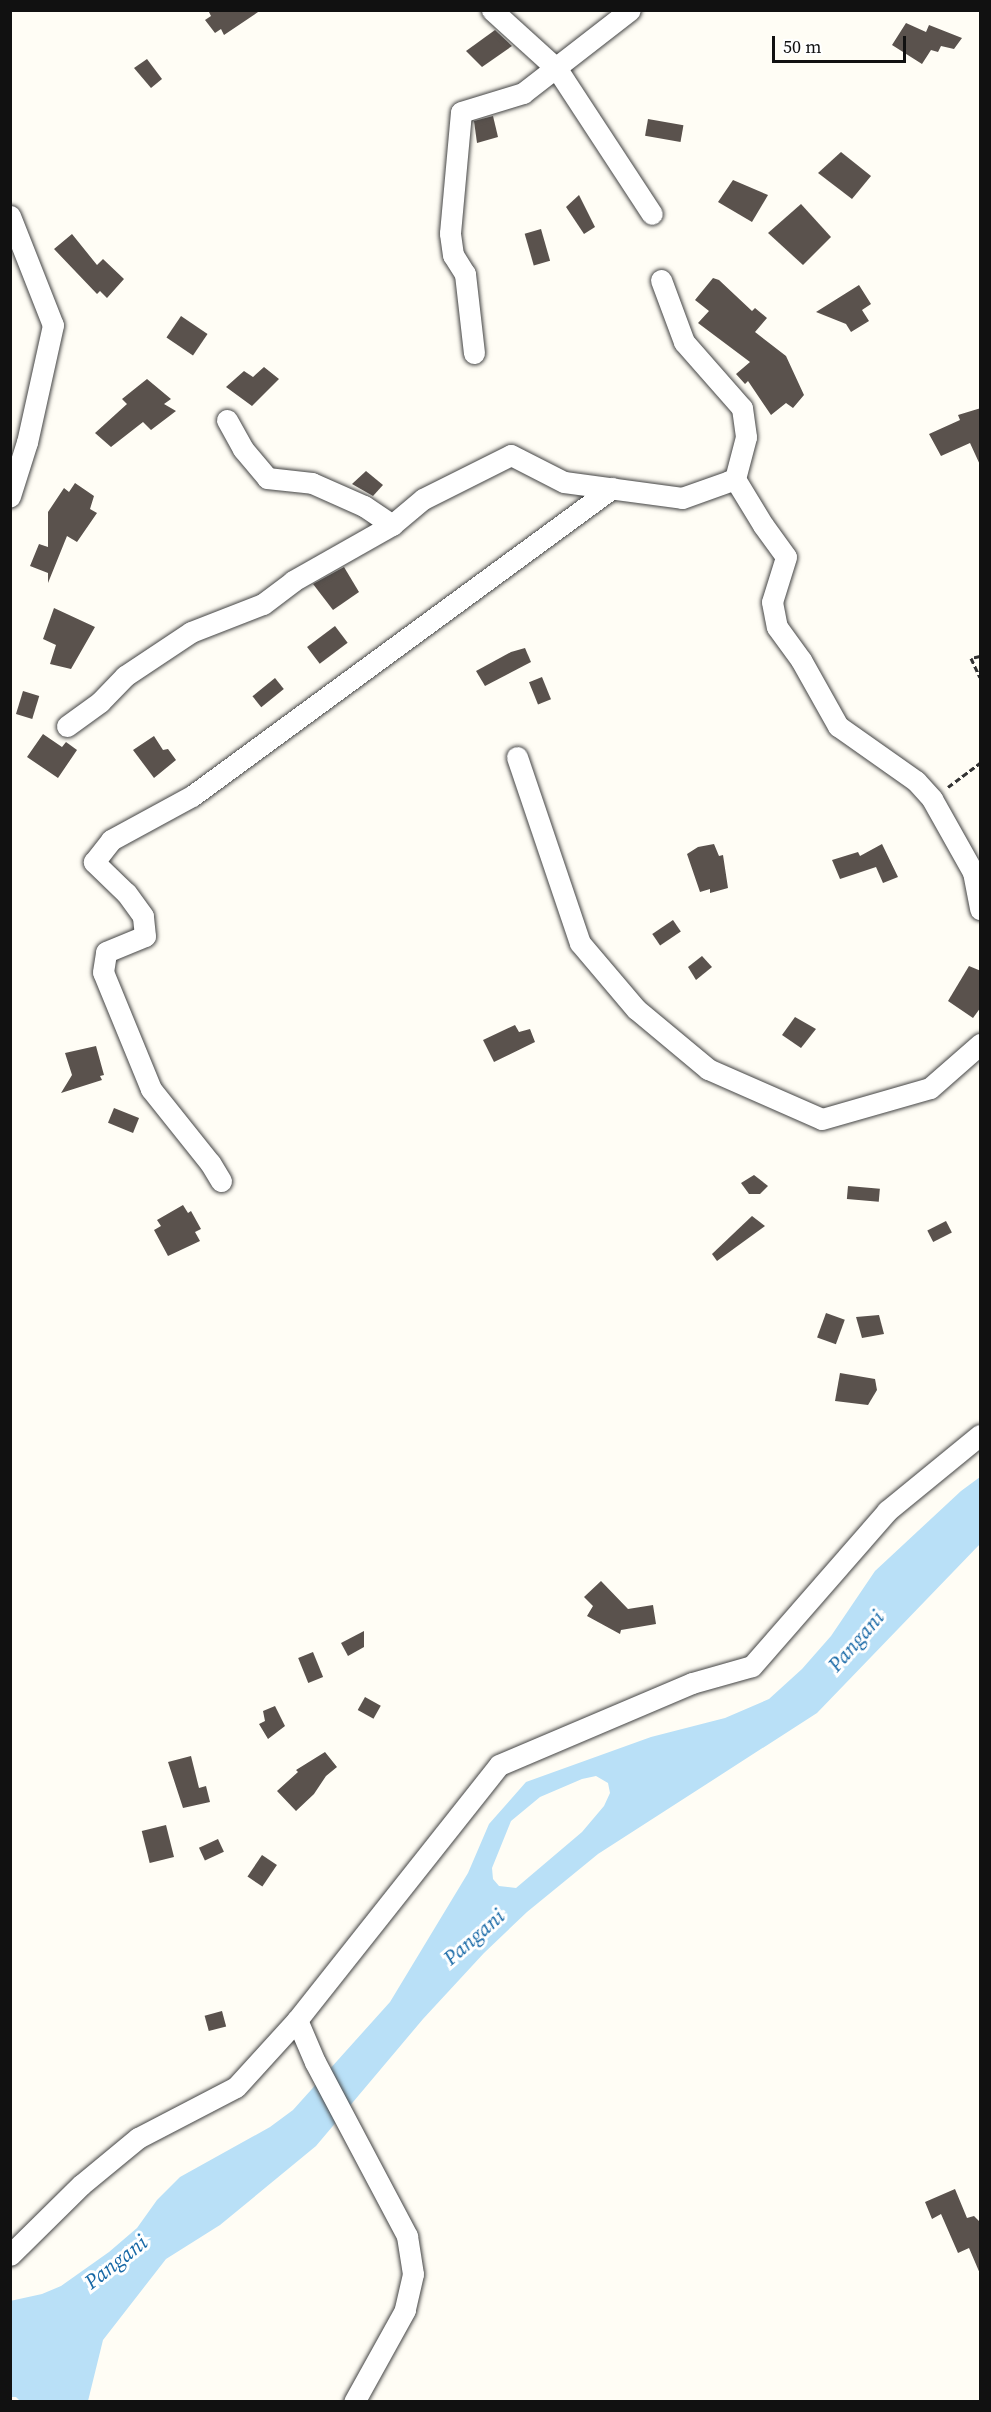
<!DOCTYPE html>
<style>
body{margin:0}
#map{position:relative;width:991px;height:2412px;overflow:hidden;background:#fffdf5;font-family:"Source Serif 4",serif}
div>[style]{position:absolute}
.water>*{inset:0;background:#b9e0f7}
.building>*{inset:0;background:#5a524d;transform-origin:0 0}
.path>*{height:3px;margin-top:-1.5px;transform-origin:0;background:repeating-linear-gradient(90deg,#333 0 6px,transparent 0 9px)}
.roads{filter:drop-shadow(0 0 2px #444) drop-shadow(0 0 2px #444)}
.minor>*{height:21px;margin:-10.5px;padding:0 10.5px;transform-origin:10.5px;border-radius:10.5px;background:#fff}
span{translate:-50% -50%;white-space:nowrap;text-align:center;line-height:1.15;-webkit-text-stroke:6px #fff;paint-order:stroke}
.water-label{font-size:21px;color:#1768a6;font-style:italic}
.frame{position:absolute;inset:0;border:12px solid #111;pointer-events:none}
.scale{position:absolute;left:772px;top:36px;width:134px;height:27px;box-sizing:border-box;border:3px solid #111;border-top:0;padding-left:8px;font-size:18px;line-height:21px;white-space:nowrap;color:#111;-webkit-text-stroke:4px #fff;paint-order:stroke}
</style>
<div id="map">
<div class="water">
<div style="clip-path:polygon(evenodd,980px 1477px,980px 1544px,817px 1713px,598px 1854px,527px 1912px,484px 1953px,423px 2019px,316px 2146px,220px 2225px,166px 2259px,103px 2340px,88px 2401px,20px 2401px,16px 2397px,11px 2397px,10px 2301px,42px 2294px,61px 2286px,109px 2252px,137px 2228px,157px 2200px,180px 2177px,270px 2127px,293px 2110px,390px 2002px,468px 1873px,489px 1824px,526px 1782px,651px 1737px,725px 1718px,769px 1699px,802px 1669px,831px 1636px,875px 1571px,961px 1491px,980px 1477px,596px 1776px,608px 1783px,610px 1793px,604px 1806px,582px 1832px,516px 1888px,499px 1886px,493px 1879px,492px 1868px,511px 1821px,540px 1797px,582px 1779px,596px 1776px)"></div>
</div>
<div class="building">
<div style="clip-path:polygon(208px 10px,261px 10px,224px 35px,221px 29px,215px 33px,205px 20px,211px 16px)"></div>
<div style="clip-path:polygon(906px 23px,926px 32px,929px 25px,962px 38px,954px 49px,941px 46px,938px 52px,931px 50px,922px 64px,892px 45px)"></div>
<div style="clip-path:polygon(495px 30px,512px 46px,482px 67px,466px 51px)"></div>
<div style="clip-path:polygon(147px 59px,162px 79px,151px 88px,134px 68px)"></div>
<div style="clip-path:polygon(493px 116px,498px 137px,477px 143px,474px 121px)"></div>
<div style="left:648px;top:119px;width:36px;height:17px;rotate:10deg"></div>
<div style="clip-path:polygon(841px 152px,871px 176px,852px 199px,818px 173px)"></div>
<div style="clip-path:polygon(733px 180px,768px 195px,752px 222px,718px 202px)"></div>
<div style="clip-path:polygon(579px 195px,595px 227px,584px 234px,566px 207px)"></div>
<div style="clip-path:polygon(801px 204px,831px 237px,803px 265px,768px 233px)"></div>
<div style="left:541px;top:229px;width:33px;height:17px;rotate:74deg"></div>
<div style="clip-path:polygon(72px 234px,97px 265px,103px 259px,124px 279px,107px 298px,100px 291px,97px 294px,54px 249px)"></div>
<div style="clip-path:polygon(713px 278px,719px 280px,752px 311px,755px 308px,767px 318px,755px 332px,786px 356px,804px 395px,793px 408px,786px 403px,771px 415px,748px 381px,745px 384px,736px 374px,750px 362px,698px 323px,709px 311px,695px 300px)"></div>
<div style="clip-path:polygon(859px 285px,871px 304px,862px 310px,869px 321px,851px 332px,846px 324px,816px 312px)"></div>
<div style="left:181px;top:316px;width:32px;height:26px;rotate:34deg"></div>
<div style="clip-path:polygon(264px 367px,279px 379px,252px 406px,226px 387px,244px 371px,253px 377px)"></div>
<div style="clip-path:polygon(147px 379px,171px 399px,164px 404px,176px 411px,151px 430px,143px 422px,111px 447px,95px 433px,127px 404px,122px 399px)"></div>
<div style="clip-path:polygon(981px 408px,981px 467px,970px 443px,941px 456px,929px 434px,960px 420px,958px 415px)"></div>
<div style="clip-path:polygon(366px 471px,383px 485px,373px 496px,352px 484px)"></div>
<div style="clip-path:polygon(75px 483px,94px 496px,90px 509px,97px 513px,77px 542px,67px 536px,48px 583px,48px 573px,30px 566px,39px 544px,48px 547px,48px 512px,64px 488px,69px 492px)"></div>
<div style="clip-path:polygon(344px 567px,359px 592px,333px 610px,313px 584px)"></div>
<div style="clip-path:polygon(54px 608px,95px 627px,71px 669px,50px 664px,56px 645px,43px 639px)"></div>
<div style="left:335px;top:626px;width:21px;height:35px;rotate:53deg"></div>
<div style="clip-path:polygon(525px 648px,531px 662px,485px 686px,476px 671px,511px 652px)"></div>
<div style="left:542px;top:677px;width:24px;height:14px;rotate:68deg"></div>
<div style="left:275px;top:678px;width:14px;height:29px;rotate:51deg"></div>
<div style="left:23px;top:691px;width:17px;height:24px;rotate:17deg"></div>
<div style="clip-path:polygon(43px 734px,62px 747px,66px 742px,77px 750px,58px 778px,27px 757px)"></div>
<div style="clip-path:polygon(154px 736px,163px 750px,168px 749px,176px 760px,154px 778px,133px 750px)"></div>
<div style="clip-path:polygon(714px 844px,719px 856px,723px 855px,728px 888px,710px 893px,710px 889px,700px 892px,687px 854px,698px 847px)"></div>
<div style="clip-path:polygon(882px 844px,898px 877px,883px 883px,876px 867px,840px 879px,832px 860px,858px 852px,860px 856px)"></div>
<div style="left:673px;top:920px;width:14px;height:25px;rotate:56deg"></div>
<div style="clip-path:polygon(702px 956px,712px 967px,696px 980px,688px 967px)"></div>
<div style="clip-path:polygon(969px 966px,981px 971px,981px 1007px,973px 1018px,948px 1001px)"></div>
<div style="clip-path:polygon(795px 1017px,816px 1029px,801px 1048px,782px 1035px)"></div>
<div style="clip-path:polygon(515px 1025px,519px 1032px,530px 1029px,535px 1042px,494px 1062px,483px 1040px)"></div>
<div style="clip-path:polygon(96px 1046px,104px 1075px,100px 1076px,102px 1080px,61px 1093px,72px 1075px,65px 1053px)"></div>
<div style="left:114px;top:1108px;width:27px;height:16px;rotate:22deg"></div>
<div style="clip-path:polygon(754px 1175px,768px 1186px,760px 1194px,749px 1194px,741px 1183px)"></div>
<div style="left:848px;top:1186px;width:32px;height:13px;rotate:5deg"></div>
<div style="clip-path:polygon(183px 1205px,188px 1213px,191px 1211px,201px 1229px,195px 1232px,200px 1241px,168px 1256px,154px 1230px,161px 1226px,157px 1220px)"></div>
<div style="clip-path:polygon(752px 1216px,765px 1226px,717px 1261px,712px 1254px)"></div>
<div style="left:946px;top:1221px;width:13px;height:21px;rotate:63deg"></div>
<div style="left:826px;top:1313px;width:20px;height:26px;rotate:20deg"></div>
<div style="clip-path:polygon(879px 1315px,884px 1334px,862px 1338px,856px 1317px)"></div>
<div style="clip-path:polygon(840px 1373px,875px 1379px,877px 1390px,868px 1405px,835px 1401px)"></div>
<div style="clip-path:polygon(601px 1581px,628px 1609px,653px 1605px,656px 1624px,621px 1630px,620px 1634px,587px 1616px,593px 1606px,584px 1597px)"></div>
<div style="clip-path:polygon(364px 1631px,364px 1647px,348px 1656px,341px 1643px)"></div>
<div style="left:313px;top:1652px;width:27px;height:16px;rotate:68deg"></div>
<div style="left:365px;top:1697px;width:18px;height:15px;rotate:29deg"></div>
<div style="clip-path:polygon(275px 1706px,285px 1726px,268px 1739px,259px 1724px,265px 1721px,263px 1711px)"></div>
<div style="clip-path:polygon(325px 1752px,337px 1767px,326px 1776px,314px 1794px,296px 1811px,277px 1791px,298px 1772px,296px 1770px)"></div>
<div style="clip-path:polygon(191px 1756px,199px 1788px,206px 1786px,210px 1802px,183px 1808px,168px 1762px)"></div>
<div style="left:166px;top:1825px;width:33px;height:25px;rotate:76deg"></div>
<div style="left:218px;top:1839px;width:14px;height:21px;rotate:65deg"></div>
<div style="left:262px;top:1855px;width:18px;height:26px;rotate:34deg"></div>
<div style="left:222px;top:2011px;width:16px;height:18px;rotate:75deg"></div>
<div style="clip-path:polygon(955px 2189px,967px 2218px,974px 2216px,981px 2223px,981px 2276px,969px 2248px,958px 2253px,941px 2214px,932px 2219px,925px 2202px)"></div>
</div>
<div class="path">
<div style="left:980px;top:656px;width:9px;rotate:167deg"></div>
<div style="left:971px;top:658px;width:21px;rotate:65deg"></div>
<div style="left:948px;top:787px;width:40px;rotate:-37deg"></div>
</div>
<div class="roads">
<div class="minor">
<div style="left:492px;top:10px;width:88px;rotate:42.2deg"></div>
<div style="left:557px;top:69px;width:173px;rotate:56.8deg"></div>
<div style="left:10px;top:216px;width:117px;rotate:68.5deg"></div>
<div style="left:53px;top:325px;width:120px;rotate:102.5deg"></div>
<div style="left:27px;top:442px;width:57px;rotate:107.5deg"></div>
<div style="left:661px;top:280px;width:66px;rotate:69.6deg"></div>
<div style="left:684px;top:342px;width:88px;rotate:48.7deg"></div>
<div style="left:742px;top:408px;width:29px;rotate:82deg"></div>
<div style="left:746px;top:437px;width:43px;rotate:104.7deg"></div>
<div style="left:474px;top:353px;width:80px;rotate:-96.5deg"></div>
<div style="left:465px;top:274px;width:22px;rotate:-122deg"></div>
<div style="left:453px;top:255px;width:22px;rotate:-98deg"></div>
<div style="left:450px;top:233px;width:121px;rotate:-84.8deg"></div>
<div style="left:461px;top:112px;width:65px;rotate:-17deg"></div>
<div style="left:523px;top:93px;width:135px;rotate:-37.8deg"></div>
<div style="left:227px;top:420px;width:33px;rotate:61deg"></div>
<div style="left:243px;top:449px;width:38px;rotate:50deg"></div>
<div style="left:267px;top:478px;width:45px;rotate:6.3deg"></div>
<div style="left:312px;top:483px;width:57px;rotate:23.9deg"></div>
<div style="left:364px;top:506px;width:34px;rotate:34deg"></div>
<div style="left:392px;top:525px;width:40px;rotate:-40deg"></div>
<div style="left:423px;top:499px;width:98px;rotate:-26.6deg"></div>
<div style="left:511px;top:455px;width:59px;rotate:27deg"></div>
<div style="left:564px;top:482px;width:119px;rotate:7.7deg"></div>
<div style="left:682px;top:498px;width:56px;rotate:-19.7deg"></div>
<div style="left:735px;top:479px;width:54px;rotate:58.7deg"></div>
<div style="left:763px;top:525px;width:39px;rotate:54deg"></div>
<div style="left:786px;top:557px;width:47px;rotate:107.3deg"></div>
<div style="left:772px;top:602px;width:25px;rotate:79deg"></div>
<div style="left:777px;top:627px;width:41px;rotate:54deg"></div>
<div style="left:801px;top:660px;width:76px;rotate:60.7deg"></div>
<div style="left:838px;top:726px;width:95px;rotate:35.2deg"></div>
<div style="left:916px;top:781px;width:24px;rotate:48deg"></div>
<div style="left:932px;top:799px;width:84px;rotate:60.7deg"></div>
<div style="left:973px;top:872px;width:38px;rotate:79deg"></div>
<div style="left:67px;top:726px;width:41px;rotate:-36deg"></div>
<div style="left:100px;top:702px;width:36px;rotate:-46deg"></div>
<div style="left:125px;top:676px;width:79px;rotate:-33.7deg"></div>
<div style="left:191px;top:632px;width:77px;rotate:-21.3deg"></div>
<div style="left:263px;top:604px;width:38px;rotate:-37deg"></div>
<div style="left:293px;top:581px;width:114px;rotate:-29.5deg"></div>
<div style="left:517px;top:757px;width:196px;rotate:71.3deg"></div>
<div style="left:580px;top:943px;width:87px;rotate:49.7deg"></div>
<div style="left:636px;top:1009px;width:94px;rotate:39.8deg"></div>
<div style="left:708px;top:1069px;width:124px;rotate:23.7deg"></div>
<div style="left:822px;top:1119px;width:112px;rotate:-16deg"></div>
<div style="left:930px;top:1088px;width:67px;rotate:-41.3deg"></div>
<div style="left:221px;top:1181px;width:21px;rotate:-121deg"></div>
<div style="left:210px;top:1163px;width:95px;rotate:-128.6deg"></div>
<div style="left:151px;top:1089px;width:126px;rotate:-112.3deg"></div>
<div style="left:103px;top:972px;width:20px;rotate:-81deg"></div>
<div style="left:106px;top:952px;width:42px;rotate:-22.3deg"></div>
<div style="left:145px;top:936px;width:20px;rotate:-96deg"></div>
<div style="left:143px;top:916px;width:29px;rotate:-126deg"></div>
<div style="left:126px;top:893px;width:45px;rotate:-135.9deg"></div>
<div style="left:94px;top:862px;width:28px;rotate:-52deg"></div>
<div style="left:111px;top:840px;width:92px;rotate:-28.5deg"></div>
<div style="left:192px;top:796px;width:521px;rotate:-36.25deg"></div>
<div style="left:297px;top:2020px;width:46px;rotate:66.8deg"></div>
<div style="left:315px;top:2062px;width:197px;rotate:62.1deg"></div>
<div style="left:407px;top:2236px;width:38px;rotate:81deg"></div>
<div style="left:413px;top:2274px;width:37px;rotate:103deg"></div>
<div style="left:405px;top:2310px;width:105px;rotate:119deg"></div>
<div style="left:10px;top:2255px;width:100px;rotate:-44.6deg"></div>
<div style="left:81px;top:2185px;width:74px;rotate:-39.5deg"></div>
<div style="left:138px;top:2138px;width:110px;rotate:-27.5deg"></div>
<div style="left:236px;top:2087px;width:91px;rotate:-47.7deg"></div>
<div style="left:297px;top:2020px;width:325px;rotate:-51.6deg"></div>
<div style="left:499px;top:1765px;width:210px;rotate:-23deg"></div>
<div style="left:692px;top:1683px;width:62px;rotate:-15.8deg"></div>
<div style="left:752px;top:1666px;width:206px;rotate:-48.9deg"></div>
<div style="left:887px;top:1511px;width:120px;rotate:-39.3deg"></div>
</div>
</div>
<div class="water-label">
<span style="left:856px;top:1641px;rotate:-49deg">Pangani</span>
<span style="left:474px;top:1937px;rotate:-41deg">Pangani</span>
<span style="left:116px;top:2262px;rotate:-38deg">Pangani</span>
</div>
<div class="frame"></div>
<div class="scale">50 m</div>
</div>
